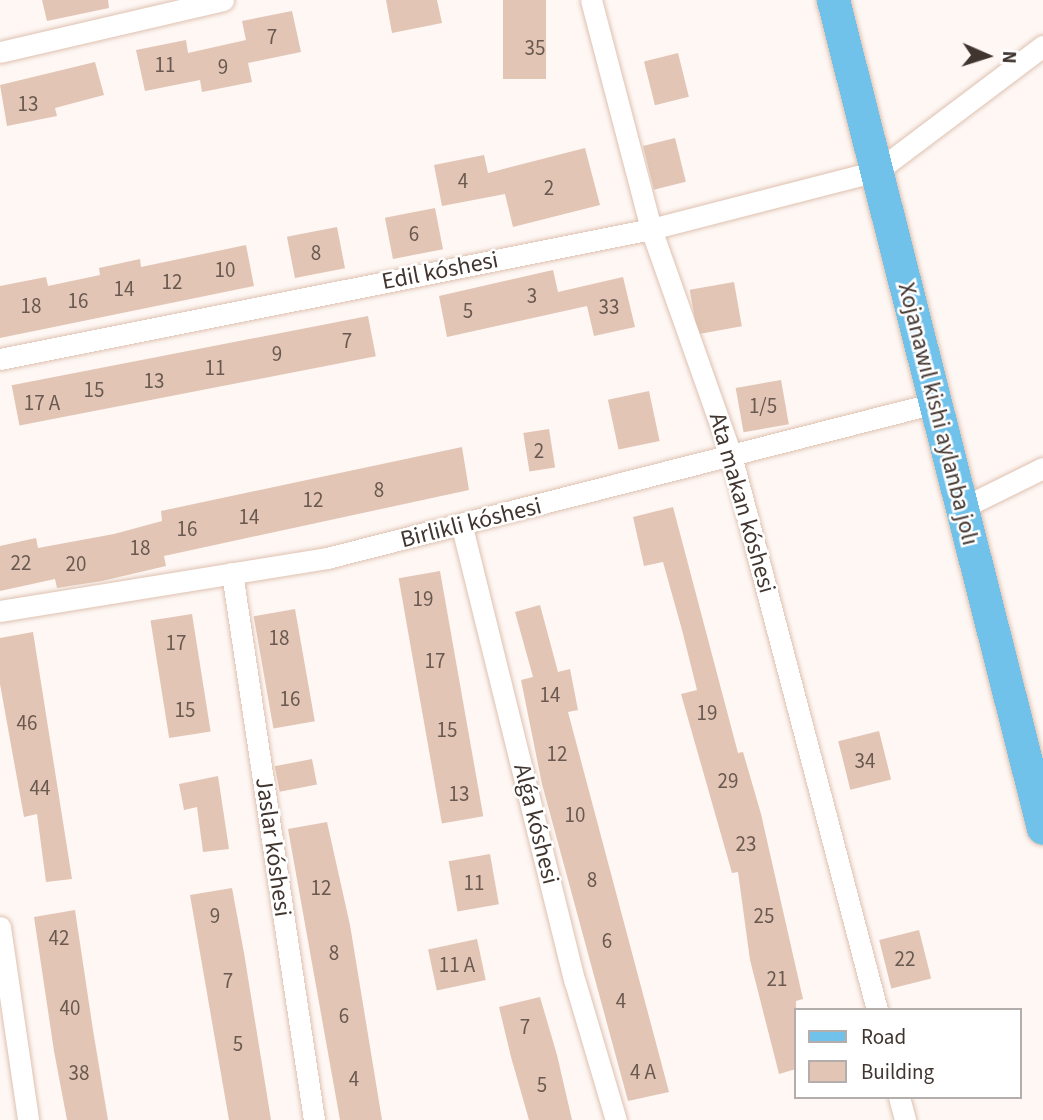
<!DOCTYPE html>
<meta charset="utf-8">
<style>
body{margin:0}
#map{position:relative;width:1043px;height:1120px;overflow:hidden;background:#fef7f4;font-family:"Source Sans 3",sans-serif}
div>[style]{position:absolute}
.building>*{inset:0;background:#e2c5b4;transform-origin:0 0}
.roads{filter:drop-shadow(0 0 2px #dec1b0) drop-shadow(0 0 2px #dec1b0)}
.minor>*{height:21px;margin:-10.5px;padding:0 10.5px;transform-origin:10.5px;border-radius:10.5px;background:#fff}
.primary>*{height:33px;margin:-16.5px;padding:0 16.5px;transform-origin:16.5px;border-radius:16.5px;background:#70c2eb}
span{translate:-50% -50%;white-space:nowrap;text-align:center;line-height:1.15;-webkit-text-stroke:5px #fff;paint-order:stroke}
.number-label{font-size:21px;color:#695950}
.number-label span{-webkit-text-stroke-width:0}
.street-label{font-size:24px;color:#41352f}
.legend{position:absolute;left:794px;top:1008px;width:228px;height:91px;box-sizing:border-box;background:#fff;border:2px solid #b3aeac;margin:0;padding:9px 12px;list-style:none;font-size:21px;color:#41352f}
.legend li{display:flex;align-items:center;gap:14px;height:35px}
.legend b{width:35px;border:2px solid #b3aeac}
.north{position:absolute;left:952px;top:21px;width:70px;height:70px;-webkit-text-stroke:5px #fff;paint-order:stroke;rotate:93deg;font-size:19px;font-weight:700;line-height:28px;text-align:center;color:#41352f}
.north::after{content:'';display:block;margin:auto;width:24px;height:32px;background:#41352f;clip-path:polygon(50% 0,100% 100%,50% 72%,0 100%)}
</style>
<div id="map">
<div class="building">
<div style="clip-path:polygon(42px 0,108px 0,109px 8px,47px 21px)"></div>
<div style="clip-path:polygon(386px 0,437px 0,442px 23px,392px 33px)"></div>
<div style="left:503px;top:0;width:43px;height:79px"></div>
<div style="clip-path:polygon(292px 11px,301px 52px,248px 63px,252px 82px,202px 92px,200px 80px,145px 91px,136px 50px,186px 40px,188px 53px,246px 40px,242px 21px)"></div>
<div style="left:678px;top:53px;width:45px;height:35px;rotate:76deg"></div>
<div style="clip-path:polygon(95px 62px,104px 95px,55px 108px,57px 116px,7px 126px,0 85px)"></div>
<div style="left:675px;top:138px;width:45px;height:33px;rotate:76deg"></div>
<div style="clip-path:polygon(585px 148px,600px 205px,513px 227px,505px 194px,442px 206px,434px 165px,484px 155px,488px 173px)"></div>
<div style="left:435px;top:208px;width:42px;height:51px;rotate:79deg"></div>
<div style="left:337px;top:227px;width:42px;height:51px;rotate:79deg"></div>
<div style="clip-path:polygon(246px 245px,254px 286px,0 338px,0 286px,46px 277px,48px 286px,100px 275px,99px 268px,140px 259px,141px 267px)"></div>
<div style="clip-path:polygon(553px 270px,558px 292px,623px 277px,635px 327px,594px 336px,587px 306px,447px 337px,439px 296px)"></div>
<div style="left:734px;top:282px;width:45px;height:45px;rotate:80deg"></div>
<div style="left:368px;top:316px;width:41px;height:363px;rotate:79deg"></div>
<div style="left:781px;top:380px;width:45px;height:46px;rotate:80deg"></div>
<div style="left:649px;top:391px;width:51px;height:42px;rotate:78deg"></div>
<div style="left:549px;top:429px;width:39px;height:26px;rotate:81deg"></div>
<div style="clip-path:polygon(462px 447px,469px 490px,164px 556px,166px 566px,102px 581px,57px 588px,55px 579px,0 591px,0 546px,36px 538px,38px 548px,114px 534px,162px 521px,161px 511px)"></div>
<div style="clip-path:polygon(673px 507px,738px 753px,743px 752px,761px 814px,803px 999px,796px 1001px,796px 1069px,779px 1074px,750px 960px,738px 872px,732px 873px,681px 694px,697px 690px,682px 630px,663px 562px,644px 566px,633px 517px)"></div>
<div style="left:440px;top:571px;width:249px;height:42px;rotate:80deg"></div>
<div style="clip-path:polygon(540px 605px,558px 672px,570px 669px,578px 710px,568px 712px,669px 1092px,628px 1101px,542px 784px,521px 680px,533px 677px,515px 612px)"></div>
<div style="left:295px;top:609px;width:114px;height:42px;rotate:80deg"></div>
<div style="left:192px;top:614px;width:119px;height:42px;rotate:81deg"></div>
<div style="clip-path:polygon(33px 632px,72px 879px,46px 882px,37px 814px,24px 817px,0 684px,0 638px)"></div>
<div style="left:879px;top:731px;width:50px;height:42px;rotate:76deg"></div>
<div style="left:312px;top:759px;width:26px;height:38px;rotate:79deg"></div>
<div style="clip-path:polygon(218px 776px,229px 849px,203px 852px,197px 807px,184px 810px,179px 784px)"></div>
<div style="clip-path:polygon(327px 822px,350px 925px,382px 1120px,340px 1120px,288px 829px)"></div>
<div style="left:490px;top:854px;width:51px;height:42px;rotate:80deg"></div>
<div style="clip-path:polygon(232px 888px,244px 953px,271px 1120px,229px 1120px,190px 895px)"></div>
<div style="clip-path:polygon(75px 910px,93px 1030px,108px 1120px,67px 1120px,54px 1051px,34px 917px)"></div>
<div style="left:919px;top:930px;width:50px;height:41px;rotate:76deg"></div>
<div style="left:477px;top:939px;width:42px;height:50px;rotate:78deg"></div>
<div style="clip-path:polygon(540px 997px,557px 1055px,572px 1120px,529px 1120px,511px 1057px,499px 1007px)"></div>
</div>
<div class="roads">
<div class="minor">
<div style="left:591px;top:0;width:237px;rotate:75.3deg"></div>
<div style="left:651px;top:229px;width:240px;rotate:70.5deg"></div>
<div style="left:731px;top:455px;width:574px;rotate:75.26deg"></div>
<div style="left:0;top:52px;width:229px;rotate:-13.1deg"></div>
<div style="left:0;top:359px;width:664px;rotate:-11.29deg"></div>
<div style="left:651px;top:229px;width:233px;rotate:-14.4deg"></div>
<div style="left:877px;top:171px;width:208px;rotate:-37deg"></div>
<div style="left:962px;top:508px;width:90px;rotate:-26.3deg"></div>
<div style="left:462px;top:527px;width:469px;rotate:76.1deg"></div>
<div style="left:575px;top:982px;width:144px;rotate:73.5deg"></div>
<div style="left:232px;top:573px;width:553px;rotate:81.47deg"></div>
<div style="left:0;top:611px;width:331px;rotate:-9.2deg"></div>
<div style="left:327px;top:558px;width:627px;rotate:-14.3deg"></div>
<div style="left:0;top:927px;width:195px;rotate:81.7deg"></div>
<div style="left:899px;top:1097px;width:24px;rotate:75deg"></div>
</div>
<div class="primary">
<div style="left:833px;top:0;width:854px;rotate:75.77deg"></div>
</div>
</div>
<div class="number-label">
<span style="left:272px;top:37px">7</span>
<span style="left:535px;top:48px">35</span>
<span style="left:165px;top:65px">11</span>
<span style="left:223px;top:67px">9</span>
<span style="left:28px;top:104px">13</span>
<span style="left:463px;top:181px">4</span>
<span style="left:549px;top:188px">2</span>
<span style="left:414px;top:234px">6</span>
<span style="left:316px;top:253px">8</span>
<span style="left:225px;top:270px">10</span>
<span style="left:172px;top:282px">12</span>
<span style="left:124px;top:289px">14</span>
<span style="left:532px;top:296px">3</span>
<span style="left:78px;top:301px">16</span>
<span style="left:31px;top:306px">18</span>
<span style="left:609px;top:307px">33</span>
<span style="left:468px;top:311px">5</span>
<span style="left:347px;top:341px">7</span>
<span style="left:277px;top:354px">9</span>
<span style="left:215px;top:368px">11</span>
<span style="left:154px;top:381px">13</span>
<span style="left:94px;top:390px">15</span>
<span style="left:42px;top:403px">17 А</span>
<span style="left:763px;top:406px">1/5</span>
<span style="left:539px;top:451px">2</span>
<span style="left:379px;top:490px">8</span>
<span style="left:313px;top:500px">12</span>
<span style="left:249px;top:517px">14</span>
<span style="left:187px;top:529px">16</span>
<span style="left:140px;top:548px">18</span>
<span style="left:21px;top:563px">22</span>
<span style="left:76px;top:564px">20</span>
<span style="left:423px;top:599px">19</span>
<span style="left:279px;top:638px">18</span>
<span style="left:176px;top:643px">17</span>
<span style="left:435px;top:661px">17</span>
<span style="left:550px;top:695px">14</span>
<span style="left:290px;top:699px">16</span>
<span style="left:185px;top:710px">15</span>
<span style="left:707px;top:713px">19</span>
<span style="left:27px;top:723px">46</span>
<span style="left:447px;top:730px">15</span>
<span style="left:557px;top:754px">12</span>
<span style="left:865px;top:761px">34</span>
<span style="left:728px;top:781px">29</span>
<span style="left:40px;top:788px">44</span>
<span style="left:459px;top:794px">13</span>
<span style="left:575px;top:815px">10</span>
<span style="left:746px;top:844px">23</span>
<span style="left:592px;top:880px">8</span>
<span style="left:474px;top:883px">11</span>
<span style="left:321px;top:888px">12</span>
<span style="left:215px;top:916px">9</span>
<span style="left:764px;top:916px">25</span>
<span style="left:59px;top:938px">42</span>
<span style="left:607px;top:941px">6</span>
<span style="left:334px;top:953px">8</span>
<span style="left:905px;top:959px">22</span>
<span style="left:457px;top:965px">11 А</span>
<span style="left:777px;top:979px">21</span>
<span style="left:228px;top:981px">7</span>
<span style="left:621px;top:1001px">4</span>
<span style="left:70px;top:1008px">40</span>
<span style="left:344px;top:1016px">6</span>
<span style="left:525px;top:1027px">7</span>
<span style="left:238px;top:1044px">5</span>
<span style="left:643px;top:1072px">4 А</span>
<span style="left:79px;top:1073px">38</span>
<span style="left:354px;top:1079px">4</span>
<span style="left:542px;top:1085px">5</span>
</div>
<div class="street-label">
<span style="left:440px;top:271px;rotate:-11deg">Edil kóshesi</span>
<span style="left:938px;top:414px;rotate:76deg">Xojanawıl kishi aylanba jolı</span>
<span style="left:742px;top:503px;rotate:74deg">Ata makan kóshesi</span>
<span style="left:471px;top:523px;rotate:-14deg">Birlikli kóshesi</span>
<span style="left:536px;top:824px;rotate:76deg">Alǵa kóshesi</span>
<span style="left:273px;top:847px;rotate:82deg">Jaslar kóshesi</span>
</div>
<ul class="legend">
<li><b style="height:9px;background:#70c2eb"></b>Road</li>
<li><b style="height:19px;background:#e2c5b4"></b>Building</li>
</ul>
<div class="north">N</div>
</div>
